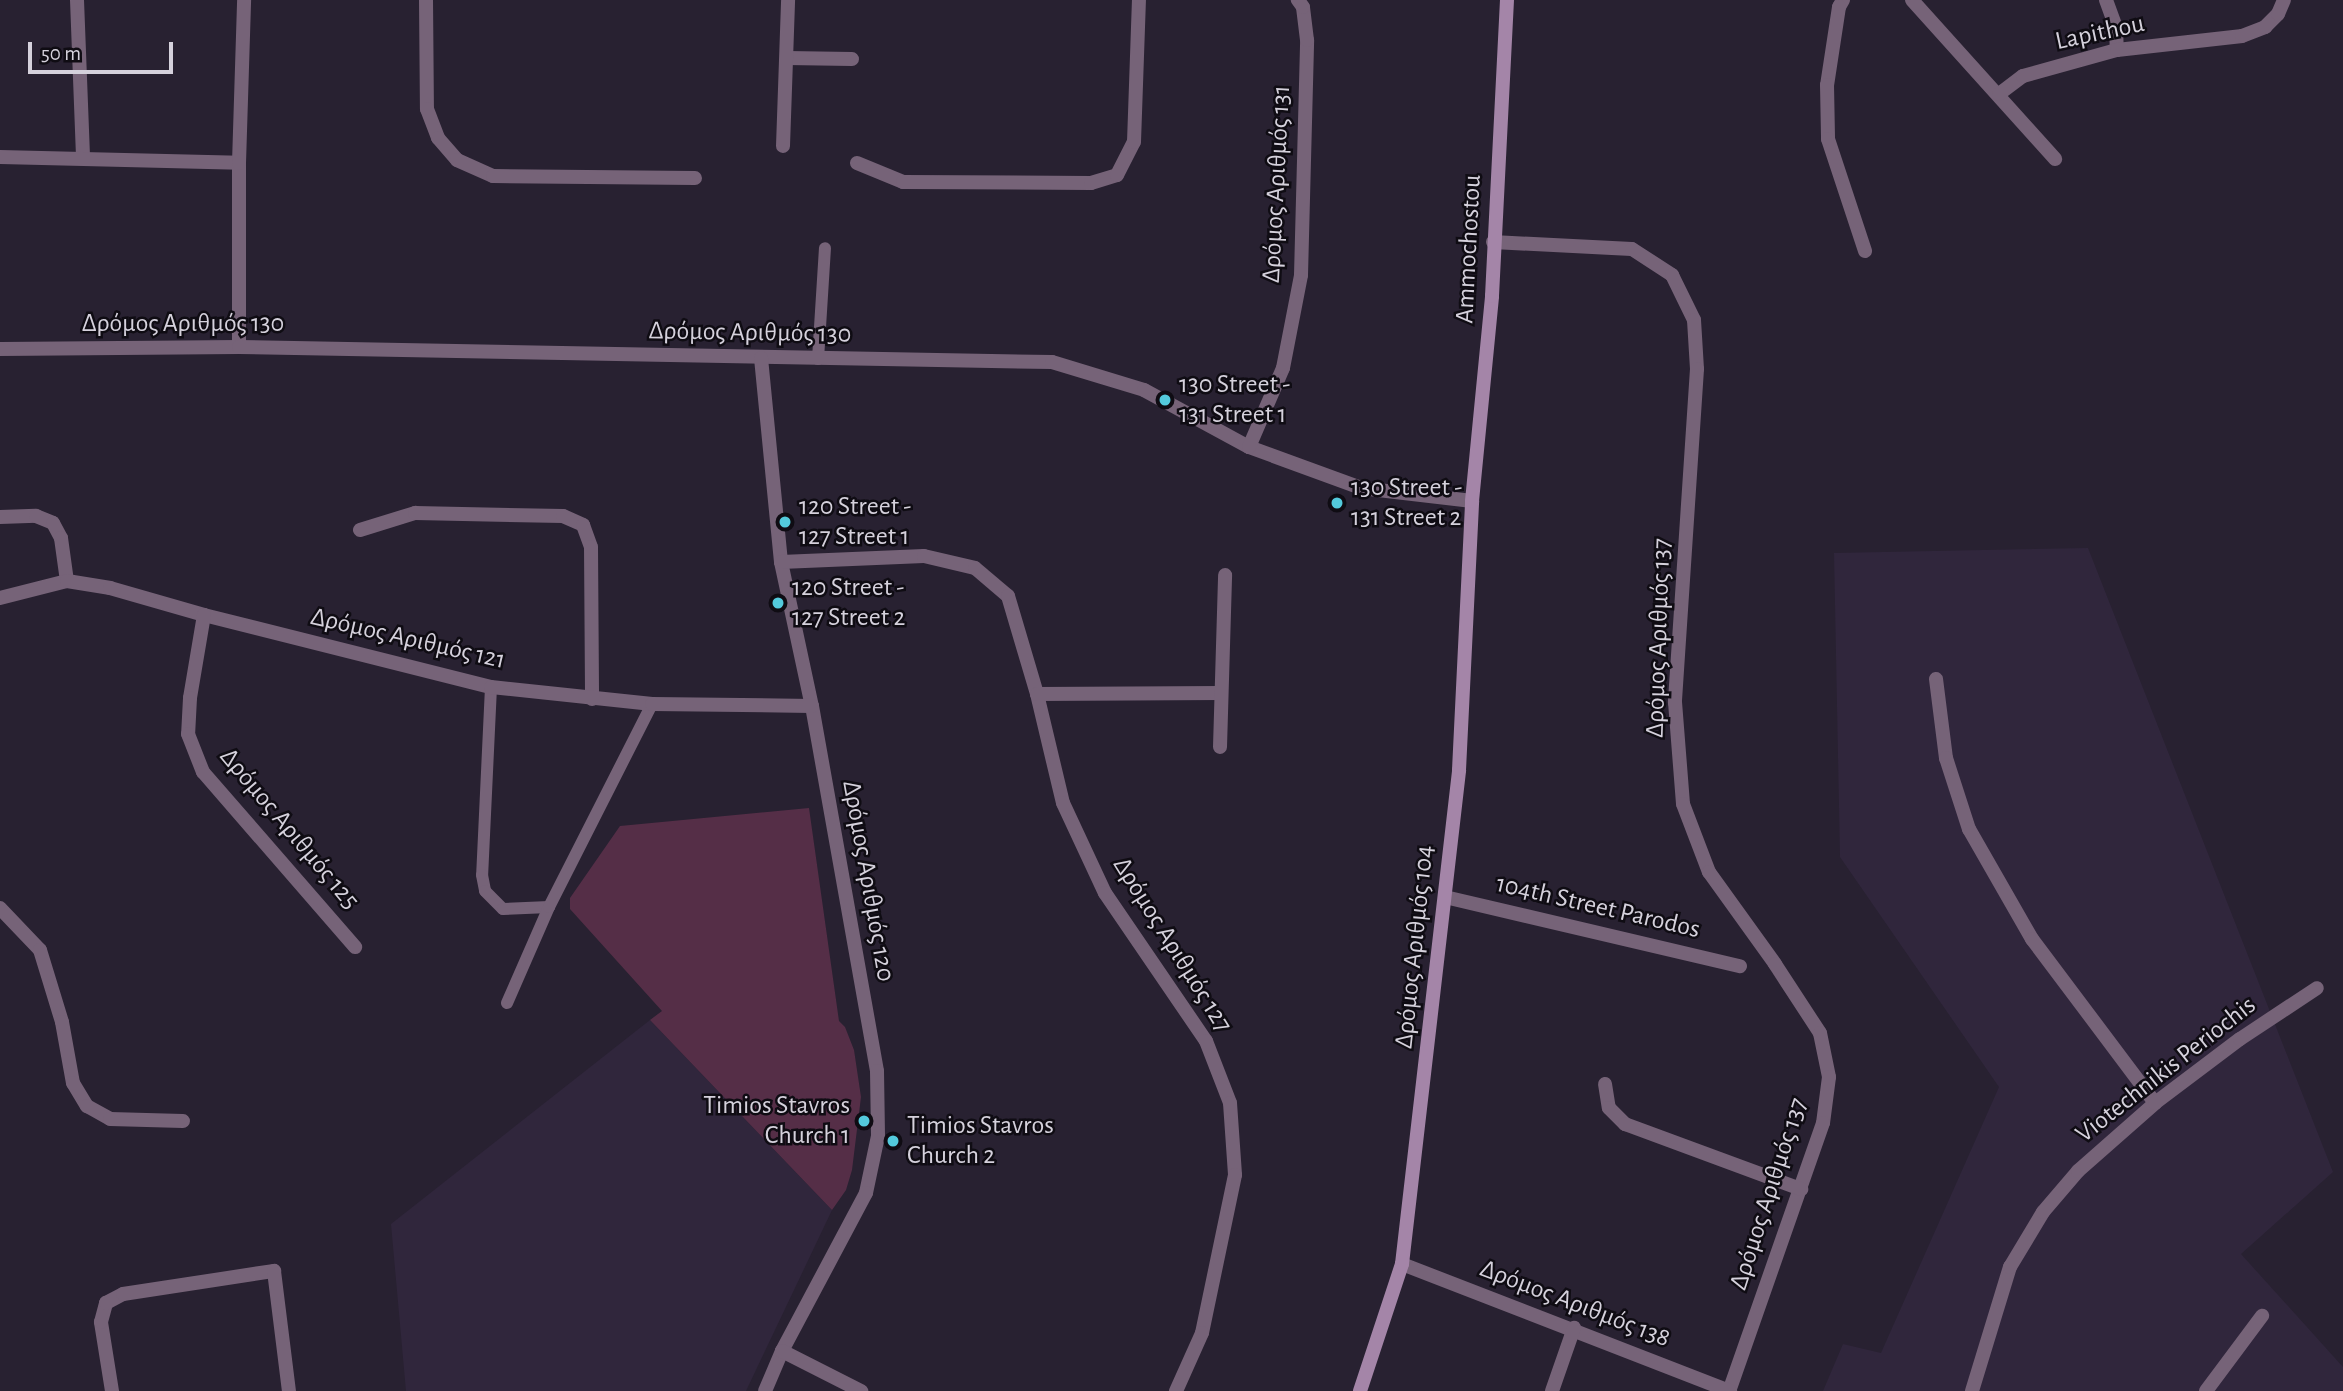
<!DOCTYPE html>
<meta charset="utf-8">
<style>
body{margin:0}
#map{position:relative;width:2343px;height:1391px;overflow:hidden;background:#282131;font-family:"Alegreya Sans",sans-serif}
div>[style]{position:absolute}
.built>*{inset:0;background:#30263c}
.green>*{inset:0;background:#552e47}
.lane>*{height:12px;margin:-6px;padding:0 6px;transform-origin:6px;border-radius:6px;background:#766378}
.street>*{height:14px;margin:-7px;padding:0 7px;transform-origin:7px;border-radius:7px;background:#766378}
.secondary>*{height:14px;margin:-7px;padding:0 7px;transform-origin:7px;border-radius:7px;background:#a485a8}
.dots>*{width:19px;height:19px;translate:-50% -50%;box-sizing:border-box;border:4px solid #0f0c13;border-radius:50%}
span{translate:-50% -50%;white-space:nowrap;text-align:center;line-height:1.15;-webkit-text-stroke:5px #0f0c13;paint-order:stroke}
.street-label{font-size:26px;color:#d5d1dc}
.poi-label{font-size:26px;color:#d5d1dc}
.left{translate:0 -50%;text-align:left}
.right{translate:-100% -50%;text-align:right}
.scale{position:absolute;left:28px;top:42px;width:145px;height:32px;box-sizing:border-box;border:4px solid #d5d1dc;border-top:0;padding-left:9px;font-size:21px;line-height:24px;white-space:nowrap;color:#d5d1dc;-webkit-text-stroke:5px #0f0c13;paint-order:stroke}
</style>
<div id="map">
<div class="built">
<div style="clip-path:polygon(2088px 548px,2333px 1172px,2241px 1254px,2343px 1367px,2343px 1391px,1823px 1391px,1843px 1344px,1881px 1353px,1999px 1087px,1840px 857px,1834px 553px)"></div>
<div style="clip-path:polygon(650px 1020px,832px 1210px,746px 1391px,406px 1391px,391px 1224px)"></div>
</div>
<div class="green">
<div style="clip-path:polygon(809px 808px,839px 1021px,845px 1027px,854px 1050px,861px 1097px,852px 1170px,846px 1190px,832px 1210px,650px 1020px,662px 1011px,570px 909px,570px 898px,620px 826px)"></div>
</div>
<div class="lane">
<div style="left:818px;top:359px;width:111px;rotate:-86.4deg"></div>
<div style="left:491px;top:687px;width:188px;rotate:92.7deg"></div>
<div style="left:482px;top:875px;width:16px;rotate:79deg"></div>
<div style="left:485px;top:891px;width:25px;rotate:45deg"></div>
<div style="left:503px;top:909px;width:46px;rotate:-2.5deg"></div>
<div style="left:507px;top:1003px;width:105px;rotate:-66.4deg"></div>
<div style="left:549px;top:907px;width:228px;rotate:-63.1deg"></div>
</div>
<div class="street">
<div style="left:77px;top:0;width:157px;rotate:87.8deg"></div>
<div style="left:426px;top:0;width:109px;rotate:89.5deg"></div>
<div style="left:427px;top:109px;width:31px;rotate:69deg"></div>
<div style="left:438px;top:138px;width:29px;rotate:49deg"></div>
<div style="left:457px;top:160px;width:39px;rotate:24deg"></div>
<div style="left:493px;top:176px;width:202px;rotate:0.6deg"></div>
<div style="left:1843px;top:0;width:8px;rotate:120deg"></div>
<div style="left:1839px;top:7px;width:79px;rotate:98.7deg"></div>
<div style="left:1827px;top:85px;width:54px;rotate:88.9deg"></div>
<div style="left:1828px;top:139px;width:118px;rotate:71.7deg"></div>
<div style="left:1912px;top:0;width:214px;rotate:48deg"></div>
<div style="left:2106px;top:0;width:29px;rotate:70deg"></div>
<div style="left:2116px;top:27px;width:23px;rotate:88deg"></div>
<div style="left:787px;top:58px;width:65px;rotate:0.9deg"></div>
<div style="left:1999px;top:94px;width:30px;rotate:-37deg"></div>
<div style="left:2023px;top:76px;width:98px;rotate:-15.5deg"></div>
<div style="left:2117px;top:50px;width:126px;rotate:-6.4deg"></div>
<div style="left:2242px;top:36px;width:25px;rotate:-21deg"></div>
<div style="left:2265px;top:27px;width:18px;rotate:-45deg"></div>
<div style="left:2278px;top:14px;width:15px;rotate:-67deg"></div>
<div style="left:783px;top:146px;width:146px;rotate:-88deg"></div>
<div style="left:0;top:157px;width:239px;rotate:1.4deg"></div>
<div style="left:857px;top:163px;width:50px;rotate:22.4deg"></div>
<div style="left:903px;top:182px;width:188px;rotate:0.3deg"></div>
<div style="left:1091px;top:183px;width:27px;rotate:-17deg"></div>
<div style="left:1117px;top:175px;width:37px;rotate:-63deg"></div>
<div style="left:1134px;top:142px;width:142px;rotate:-88deg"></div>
<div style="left:1493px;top:242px;width:139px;rotate:2.9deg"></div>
<div style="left:1632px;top:249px;width:48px;rotate:33deg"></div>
<div style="left:1672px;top:275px;width:50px;rotate:63.9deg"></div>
<div style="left:1694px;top:320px;width:49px;rotate:86.5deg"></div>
<div style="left:1697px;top:369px;width:334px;rotate:93.8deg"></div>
<div style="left:1675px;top:702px;width:102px;rotate:85.5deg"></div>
<div style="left:1683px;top:804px;width:73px;rotate:69.1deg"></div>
<div style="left:1709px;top:872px;width:113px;rotate:54.3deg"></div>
<div style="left:1775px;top:964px;width:82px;rotate:56.9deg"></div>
<div style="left:1820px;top:1033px;width:45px;rotate:78.4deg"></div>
<div style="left:1829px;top:1077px;width:46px;rotate:97.4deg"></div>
<div style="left:1823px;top:1123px;width:284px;rotate:109.3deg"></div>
<div style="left:239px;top:347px;width:184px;rotate:-90deg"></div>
<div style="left:239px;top:163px;width:163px;rotate:-88.2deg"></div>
<div style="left:0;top:349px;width:239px;rotate:-0.5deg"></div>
<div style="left:239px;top:347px;width:813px;rotate:1.06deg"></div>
<div style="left:1052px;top:362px;width:96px;rotate:16.9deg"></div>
<div style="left:1144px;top:390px;width:119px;rotate:28.5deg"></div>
<div style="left:1249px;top:447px;width:119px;rotate:20.1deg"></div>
<div style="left:1361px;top:488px;width:112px;rotate:6.7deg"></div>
<div style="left:761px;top:358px;width:205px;rotate:84.4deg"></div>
<div style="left:781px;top:562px;width:147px;rotate:77.9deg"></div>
<div style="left:812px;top:706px;width:371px;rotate:79.9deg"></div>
<div style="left:877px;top:1071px;width:65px;rotate:89.1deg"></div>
<div style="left:878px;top:1136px;width:58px;rotate:101.9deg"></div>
<div style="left:866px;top:1193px;width:179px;rotate:118deg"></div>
<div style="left:782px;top:1351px;width:43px;rotate:113deg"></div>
<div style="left:1249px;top:447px;width:86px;rotate:-66.7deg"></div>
<div style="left:1283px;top:368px;width:95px;rotate:-79deg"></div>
<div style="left:1301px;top:275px;width:235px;rotate:-88.5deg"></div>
<div style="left:1307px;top:40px;width:33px;rotate:-97deg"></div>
<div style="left:1303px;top:7px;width:9px;rotate:-126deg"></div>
<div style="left:0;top:517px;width:36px;rotate:-2deg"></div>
<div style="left:36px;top:516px;width:18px;rotate:22deg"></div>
<div style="left:53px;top:523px;width:17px;rotate:62deg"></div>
<div style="left:61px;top:538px;width:43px;rotate:82.1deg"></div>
<div style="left:360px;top:530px;width:58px;rotate:-17.2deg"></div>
<div style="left:415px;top:513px;width:148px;rotate:1.2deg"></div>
<div style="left:563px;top:516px;width:22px;rotate:24deg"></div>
<div style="left:583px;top:525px;width:23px;rotate:70deg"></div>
<div style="left:591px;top:547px;width:152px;rotate:89.6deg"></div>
<div style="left:781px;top:562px;width:143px;rotate:-2.4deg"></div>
<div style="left:924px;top:556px;width:52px;rotate:13.2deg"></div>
<div style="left:975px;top:568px;width:43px;rotate:40.3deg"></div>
<div style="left:1008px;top:596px;width:102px;rotate:73.5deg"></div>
<div style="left:1037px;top:694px;width:112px;rotate:76.6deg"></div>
<div style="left:1063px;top:803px;width:99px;rotate:65deg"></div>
<div style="left:1105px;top:893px;width:179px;rotate:55.7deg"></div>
<div style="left:1206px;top:1041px;width:66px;rotate:68.8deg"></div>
<div style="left:1230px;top:1103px;width:72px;rotate:86deg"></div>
<div style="left:1235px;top:1175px;width:161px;rotate:101.8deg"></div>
<div style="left:1202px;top:1333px;width:64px;rotate:114.1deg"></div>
<div style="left:0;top:598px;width:69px;rotate:-14.2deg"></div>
<div style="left:67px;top:581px;width:44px;rotate:9.2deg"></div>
<div style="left:110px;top:588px;width:98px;rotate:16deg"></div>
<div style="left:204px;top:615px;width:296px;rotate:14.1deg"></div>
<div style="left:491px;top:687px;width:162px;rotate:6deg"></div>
<div style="left:652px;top:704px;width:160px;rotate:0.7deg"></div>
<div style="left:204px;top:615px;width:84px;rotate:99.6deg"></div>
<div style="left:190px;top:698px;width:36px;rotate:93deg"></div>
<div style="left:188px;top:734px;width:41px;rotate:68.5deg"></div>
<div style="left:203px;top:772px;width:232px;rotate:49deg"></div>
<div style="left:1936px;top:679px;width:80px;rotate:82.8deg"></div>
<div style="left:1946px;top:758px;width:75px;rotate:72.1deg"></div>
<div style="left:1969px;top:829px;width:127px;rotate:60.2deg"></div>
<div style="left:2032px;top:939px;width:205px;rotate:53.1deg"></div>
<div style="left:1037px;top:694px;width:184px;rotate:-0.3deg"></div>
<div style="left:1220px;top:747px;width:172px;rotate:-88.3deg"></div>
<div style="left:1445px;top:897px;width:303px;rotate:13.2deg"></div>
<div style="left:0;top:908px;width:58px;rotate:46.4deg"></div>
<div style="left:40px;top:950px;width:75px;rotate:73deg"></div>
<div style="left:62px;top:1022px;width:62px;rotate:79.8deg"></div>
<div style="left:73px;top:1083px;width:27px;rotate:59deg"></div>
<div style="left:87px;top:1106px;width:26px;rotate:29deg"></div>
<div style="left:110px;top:1119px;width:73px;rotate:1.6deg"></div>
<div style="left:1605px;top:1084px;width:24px;rotate:81deg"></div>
<div style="left:1609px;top:1108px;width:23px;rotate:45deg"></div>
<div style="left:1625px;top:1124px;width:188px;rotate:20.3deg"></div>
<div style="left:1402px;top:1264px;width:352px;rotate:21.2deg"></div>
<div style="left:782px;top:1351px;width:89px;rotate:26.9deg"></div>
<div style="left:112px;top:1391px;width:70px;rotate:-99.1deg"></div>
<div style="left:101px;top:1322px;width:20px;rotate:-75deg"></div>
<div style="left:106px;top:1303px;width:19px;rotate:-28deg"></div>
<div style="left:123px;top:1294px;width:153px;rotate:-8.7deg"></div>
<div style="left:274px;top:1271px;width:121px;rotate:82.9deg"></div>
<div style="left:1552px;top:1391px;width:67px;rotate:-70.8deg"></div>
<div style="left:1972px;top:1391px;width:130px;rotate:-73deg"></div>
<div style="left:2010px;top:1267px;width:64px;rotate:-59deg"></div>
<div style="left:2043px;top:1212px;width:54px;rotate:-49.5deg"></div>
<div style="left:2078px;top:1171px;width:103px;rotate:-41.4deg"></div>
<div style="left:2155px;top:1103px;width:106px;rotate:-37deg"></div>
<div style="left:2240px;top:1039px;width:92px;rotate:-33.5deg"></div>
<div style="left:2206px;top:1391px;width:94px;rotate:-53.3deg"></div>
</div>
<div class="secondary">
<div style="left:1360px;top:1391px;width:134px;rotate:-71.7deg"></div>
<div style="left:1402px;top:1264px;width:497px;rotate:-83.4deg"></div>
<div style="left:1459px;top:770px;width:269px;rotate:-87.2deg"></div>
<div style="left:1472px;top:501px;width:206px;rotate:-84.4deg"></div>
<div style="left:1492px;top:296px;width:296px;rotate:-87.1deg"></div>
</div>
<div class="dots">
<div style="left:1165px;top:400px;background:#53cadc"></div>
<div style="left:1337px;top:503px;background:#53cadc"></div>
<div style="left:785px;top:522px;background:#53cadc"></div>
<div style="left:778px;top:603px;background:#53cadc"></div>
<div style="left:864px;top:1121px;background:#53cadc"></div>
<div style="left:893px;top:1141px;background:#53cadc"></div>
</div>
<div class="street-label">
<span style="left:2100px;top:33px;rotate:-12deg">Lapithou</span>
<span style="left:1277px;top:184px;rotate:-87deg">Δρόμος Αριθμός 131</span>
<span style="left:1469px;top:249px;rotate:-87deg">Ammochostou</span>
<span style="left:183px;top:324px">Δρόμος Αριθμός 130</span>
<span style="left:750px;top:333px;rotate:1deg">Δρόμος Αριθμός 130</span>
<span style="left:1659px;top:638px;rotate:-88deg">Δρόμος Αριθμός 137</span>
<span style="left:408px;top:639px;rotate:13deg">Δρόμος Αριθμός 121</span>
<span style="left:289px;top:829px;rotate:50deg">Δρόμος Αριθμός 125</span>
<span style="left:868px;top:881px;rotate:80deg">Δρόμος Αριθμός 120</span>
<span style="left:1598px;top:907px;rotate:13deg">104th Street Parodos</span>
<span style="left:1172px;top:945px;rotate:58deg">Δρόμος Αριθμός 127</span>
<span style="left:1415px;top:947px;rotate:-84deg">Δρόμος Αριθμός 104</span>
<span style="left:2166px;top:1070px;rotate:-38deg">Viotechnikis Periochis</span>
<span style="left:1769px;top:1194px;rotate:-72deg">Δρόμος Αριθμός 137</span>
<span style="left:1575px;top:1304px;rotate:21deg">Δρόμος Αριθμός 138</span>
</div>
<div class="poi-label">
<span class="left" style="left:1179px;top:400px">130 Street -<br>131 Street 1</span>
<span class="left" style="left:1351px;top:503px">130 Street -<br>131 Street 2</span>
<span class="left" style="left:799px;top:522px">120 Street -<br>127 Street 1</span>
<span class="left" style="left:792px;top:603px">120 Street -<br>127 Street 2</span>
<span class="right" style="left:850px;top:1121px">Timios Stavros<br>Church 1</span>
<span class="left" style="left:907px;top:1141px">Timios Stavros<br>Church 2</span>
</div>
<div class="scale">50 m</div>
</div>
